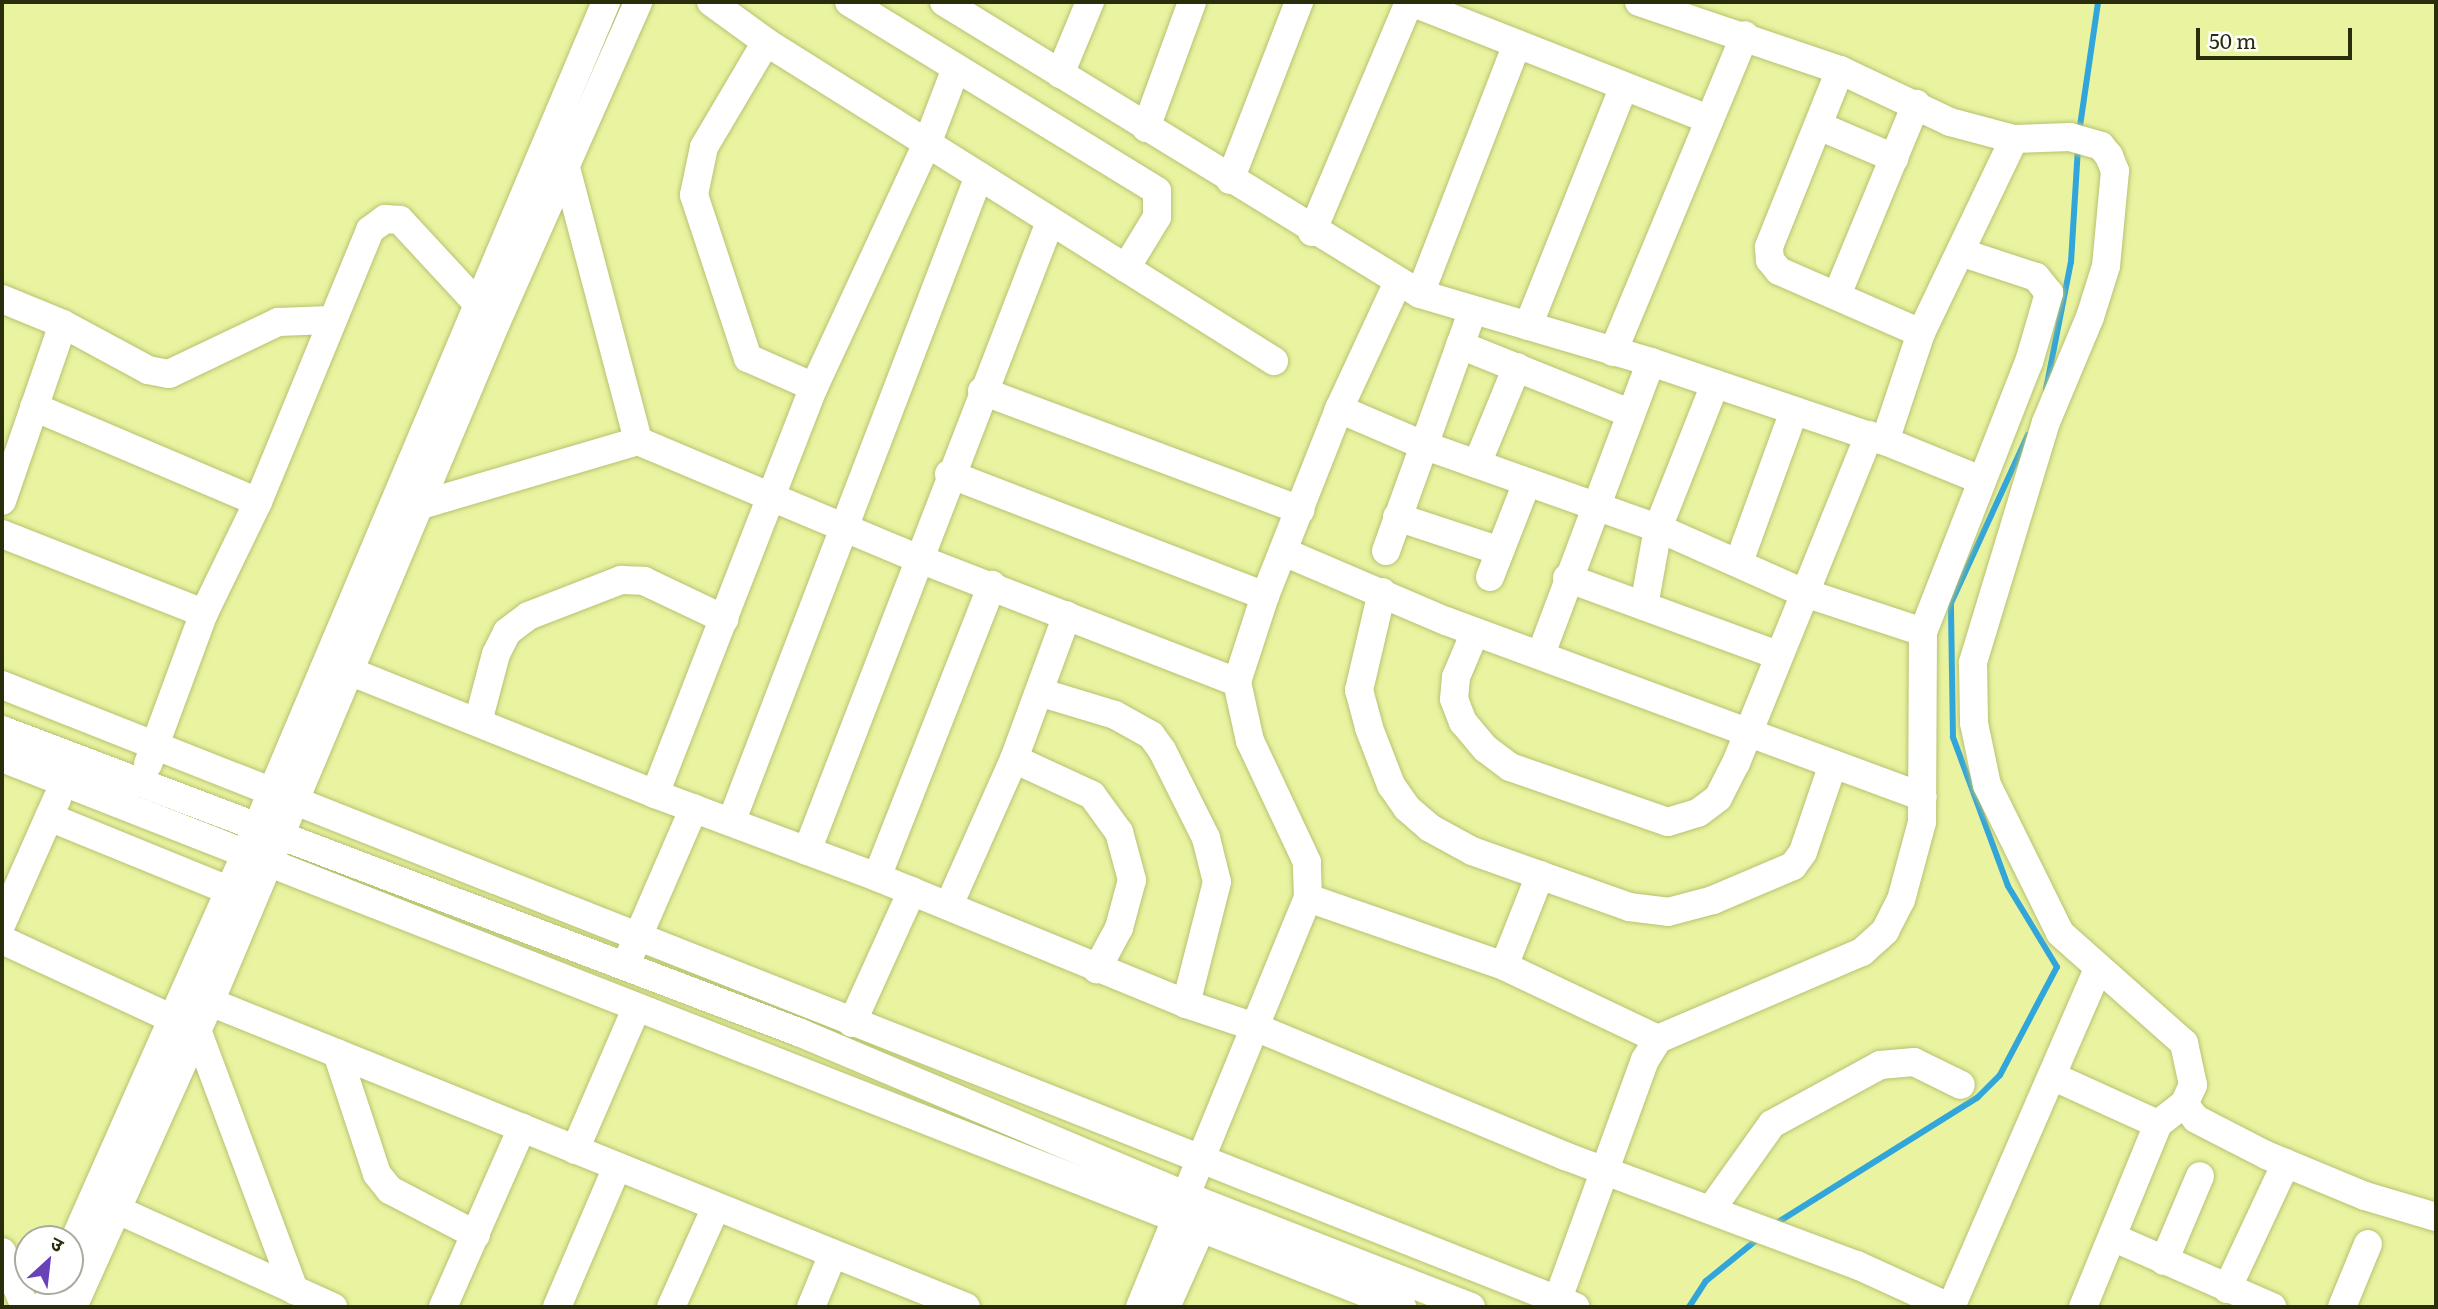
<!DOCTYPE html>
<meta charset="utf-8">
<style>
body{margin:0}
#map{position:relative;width:2438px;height:1309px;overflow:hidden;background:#e9f3a0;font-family:Literata,"Noto Sans Devanagari",serif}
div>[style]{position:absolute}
.stream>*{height:6px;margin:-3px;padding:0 3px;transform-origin:3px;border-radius:3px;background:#32a5da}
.roads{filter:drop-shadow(0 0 2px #b8c170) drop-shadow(0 0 2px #b8c170)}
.minor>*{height:28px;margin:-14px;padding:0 14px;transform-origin:14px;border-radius:14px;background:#fff}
span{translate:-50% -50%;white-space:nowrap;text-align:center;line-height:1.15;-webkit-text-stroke:6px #fff;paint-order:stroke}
.frame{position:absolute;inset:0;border:4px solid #2a2d0a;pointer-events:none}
.north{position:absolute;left:14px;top:1225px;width:70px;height:70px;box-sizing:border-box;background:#fff;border:2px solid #aaab9d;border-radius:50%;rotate:27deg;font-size:19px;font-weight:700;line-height:28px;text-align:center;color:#2a2d0a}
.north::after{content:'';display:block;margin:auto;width:24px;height:32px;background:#6942ba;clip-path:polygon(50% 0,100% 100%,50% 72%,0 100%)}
.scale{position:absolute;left:2196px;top:28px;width:156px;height:32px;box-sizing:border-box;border:4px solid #2a2d0a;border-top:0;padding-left:9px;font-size:21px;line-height:24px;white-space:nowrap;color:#2a2d0a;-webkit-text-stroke:5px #fff;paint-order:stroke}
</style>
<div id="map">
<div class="stream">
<div style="left:2079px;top:133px;width:132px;rotate:-81.7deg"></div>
<div style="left:2046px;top:389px;width:129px;rotate:-78.9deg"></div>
<div style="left:2071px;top:262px;width:115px;rotate:-86.5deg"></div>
<div style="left:1775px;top:1224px;width:239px;rotate:-32deg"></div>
<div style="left:1978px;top:1097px;width:31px;rotate:-45deg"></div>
<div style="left:2000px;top:1075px;width:122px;rotate:-62.2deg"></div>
<div style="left:2057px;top:967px;width:95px;rotate:-121.2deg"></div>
<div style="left:2008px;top:886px;width:159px;rotate:-110.3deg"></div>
<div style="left:1953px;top:737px;width:134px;rotate:-90.9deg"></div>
<div style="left:1951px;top:603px;width:185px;rotate:-65.4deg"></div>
<div style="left:1689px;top:1307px;width:31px;rotate:-57deg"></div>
<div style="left:1706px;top:1281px;width:68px;rotate:-39.1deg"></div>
</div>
<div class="roads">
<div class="minor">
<div style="left:711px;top:2px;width:68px;rotate:36deg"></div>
<div style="left:766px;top:42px;width:600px;rotate:32.13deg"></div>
<div style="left:849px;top:2px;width:361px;rotate:31.5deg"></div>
<div style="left:1157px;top:191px;width:26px;rotate:90deg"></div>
<div style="left:1157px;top:217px;width:60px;rotate:121.3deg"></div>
<div style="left:944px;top:2px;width:558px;rotate:31.53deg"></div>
<div style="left:1420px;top:294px;width:241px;rotate:16.4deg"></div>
<div style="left:1651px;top:362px;width:247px;rotate:18.7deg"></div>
<div style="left:1885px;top:441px;width:104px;rotate:22.1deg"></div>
<div style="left:1411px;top:2px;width:321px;rotate:21.5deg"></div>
<div style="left:1639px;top:2px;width:212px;rotate:18.7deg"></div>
<div style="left:1840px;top:70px;width:122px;rotate:25.3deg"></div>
<div style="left:1950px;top:122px;width:66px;rotate:14.9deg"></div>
<div style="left:2014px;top:139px;width:56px;rotate:-2deg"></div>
<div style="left:2070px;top:137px;width:32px;rotate:16deg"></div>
<div style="left:2101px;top:146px;width:13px;rotate:51deg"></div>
<div style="left:2109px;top:156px;width:16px;rotate:68deg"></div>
<div style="left:2115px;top:171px;width:95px;rotate:95.4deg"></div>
<div style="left:2106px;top:266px;width:53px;rotate:107.4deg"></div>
<div style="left:2090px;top:317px;width:114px;rotate:112.7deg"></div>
<div style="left:2046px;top:422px;width:252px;rotate:106.9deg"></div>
<div style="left:1973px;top:663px;width:60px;rotate:89deg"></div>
<div style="left:1974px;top:723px;width:63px;rotate:78.2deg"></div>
<div style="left:1987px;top:785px;width:165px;rotate:63.7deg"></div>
<div style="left:2060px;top:933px;width:166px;rotate:41.6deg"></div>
<div style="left:2184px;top:1043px;width:43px;rotate:77.9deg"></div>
<div style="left:2193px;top:1085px;width:21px;rotate:115deg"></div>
<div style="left:2184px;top:1104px;width:19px;rotate:51deg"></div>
<div style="left:2196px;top:1119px;width:79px;rotate:27.2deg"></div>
<div style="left:2266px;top:1155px;width:107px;rotate:22.5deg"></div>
<div style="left:2365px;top:1196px;width:74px;rotate:16.5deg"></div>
<div style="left:766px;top:42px;width:122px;rotate:120.6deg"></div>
<div style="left:704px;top:147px;width:49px;rotate:101.8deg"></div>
<div style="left:694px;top:195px;width:172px;rotate:71.7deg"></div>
<div style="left:748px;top:358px;width:72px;rotate:23.7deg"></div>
<div style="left:1840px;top:70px;width:191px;rotate:111.9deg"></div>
<div style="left:1769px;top:247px;width:13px;rotate:86deg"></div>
<div style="left:1770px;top:260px;width:14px;rotate:51deg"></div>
<div style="left:1779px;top:271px;width:155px;rotate:23.6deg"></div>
<div style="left:1060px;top:74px;width:78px;rotate:-67.4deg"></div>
<div style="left:1819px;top:126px;width:82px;rotate:23.1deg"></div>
<div style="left:1146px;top:128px;width:134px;rotate:-69.9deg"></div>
<div style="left:565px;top:164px;width:286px;rotate:75.2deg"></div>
<div style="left:1230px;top:180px;width:191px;rotate:-68.8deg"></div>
<div style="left:1312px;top:232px;width:250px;rotate:-67.1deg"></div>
<div style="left:1420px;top:294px;width:268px;rotate:-68.8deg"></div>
<div style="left:1837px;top:295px;width:207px;rotate:-67.5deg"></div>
<div style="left:2px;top:299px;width:66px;rotate:22.3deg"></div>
<div style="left:63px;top:324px;width:97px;rotate:28.4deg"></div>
<div style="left:148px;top:370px;width:21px;rotate:11deg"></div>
<div style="left:169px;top:374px;width:121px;rotate:-25.5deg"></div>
<div style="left:278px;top:322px;width:52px;rotate:-2.2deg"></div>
<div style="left:1528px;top:326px;width:258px;rotate:-68.2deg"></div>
<div style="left:1460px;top:345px;width:182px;rotate:21.9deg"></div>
<div style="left:1613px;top:352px;width:343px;rotate:-67.4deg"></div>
<div style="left:982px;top:391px;width:340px;rotate:20.5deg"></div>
<div style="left:34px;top:407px;width:243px;rotate:23deg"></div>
<div style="left:1339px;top:409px;width:91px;rotate:23.2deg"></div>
<div style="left:1423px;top:445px;width:249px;rotate:19.5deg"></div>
<div style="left:1658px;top:528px;width:158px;rotate:24deg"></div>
<div style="left:1802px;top:592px;width:127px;rotate:18.3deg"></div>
<div style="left:1885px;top:441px;width:114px;rotate:-71.6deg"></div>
<div style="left:1921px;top:333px;width:215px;rotate:-64.4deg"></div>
<div style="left:1477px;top:464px;width:105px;rotate:-67.6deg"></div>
<div style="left:949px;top:474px;width:339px;rotate:21.1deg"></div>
<div style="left:2px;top:501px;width:187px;rotate:-71deg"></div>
<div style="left:408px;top:502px;width:13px;rotate:13deg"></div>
<div style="left:421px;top:505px;width:226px;rotate:-16.4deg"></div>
<div style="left:638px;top:441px;width:303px;rotate:22.8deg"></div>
<div style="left:917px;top:558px;width:343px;rotate:21.2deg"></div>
<div style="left:1397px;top:517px;width:108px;rotate:18.3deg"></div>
<div style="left:2px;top:534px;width:217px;rotate:21.4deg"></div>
<div style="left:1386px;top:551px;width:256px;rotate:-70.2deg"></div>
<div style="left:1284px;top:552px;width:176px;rotate:23.1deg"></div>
<div style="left:1446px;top:621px;width:508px;rotate:20.25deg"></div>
<div style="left:1739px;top:562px;width:161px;rotate:-70deg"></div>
<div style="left:1490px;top:577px;width:102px;rotate:-68.7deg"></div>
<div style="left:1567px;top:578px;width:224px;rotate:20.1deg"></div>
<div style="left:1382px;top:592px;width:101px;rotate:103.2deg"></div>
<div style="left:1359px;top:690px;width:39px;rotate:75deg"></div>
<div style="left:1369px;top:728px;width:61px;rotate:68.9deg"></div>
<div style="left:1391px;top:785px;width:28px;rotate:55deg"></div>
<div style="left:1407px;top:808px;width:30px;rotate:41deg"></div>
<div style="left:1430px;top:828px;width:48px;rotate:28.7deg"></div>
<div style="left:1472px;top:851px;width:167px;rotate:19.6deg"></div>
<div style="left:1629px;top:907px;width:39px;rotate:7deg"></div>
<div style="left:1668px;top:912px;width:47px;rotate:-14.9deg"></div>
<div style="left:1713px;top:900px;width:87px;rotate:-23deg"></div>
<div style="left:1793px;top:866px;width:17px;rotate:-54deg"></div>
<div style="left:1803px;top:852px;width:93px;rotate:-71.2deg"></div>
<div style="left:1644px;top:606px;width:79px;rotate:-79.8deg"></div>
<div style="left:1658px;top:528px;width:155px;rotate:-68.4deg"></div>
<div style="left:1475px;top:632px;width:49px;rotate:112.9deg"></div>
<div style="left:1456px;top:677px;width:22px;rotate:95deg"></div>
<div style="left:1454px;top:699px;width:25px;rotate:69deg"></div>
<div style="left:1463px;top:722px;width:35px;rotate:50deg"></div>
<div style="left:1486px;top:749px;width:30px;rotate:37deg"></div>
<div style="left:1510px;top:767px;width:167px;rotate:19.2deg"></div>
<div style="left:1668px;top:822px;width:31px;rotate:-17deg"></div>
<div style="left:1698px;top:813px;width:25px;rotate:-37deg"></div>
<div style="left:1718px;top:798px;width:39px;rotate:-63deg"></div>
<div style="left:1736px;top:763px;width:354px;rotate:-67.9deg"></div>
<div style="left:1541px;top:654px;width:312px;rotate:-69.4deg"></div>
<div style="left:349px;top:671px;width:330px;rotate:21.9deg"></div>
<div style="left:655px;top:794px;width:237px;rotate:20.5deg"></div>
<div style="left:877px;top:877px;width:334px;rotate:22.3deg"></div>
<div style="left:1186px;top:1004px;width:73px;rotate:18.4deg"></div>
<div style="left:1255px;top:1027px;width:336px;rotate:22.6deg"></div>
<div style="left:1565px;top:1156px;width:312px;rotate:20.5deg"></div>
<div style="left:1857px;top:1265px;width:101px;rotate:24.5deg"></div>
<div style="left:2px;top:685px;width:1692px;rotate:21.57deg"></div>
<div style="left:1039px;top:692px;width:79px;rotate:16.8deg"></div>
<div style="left:1115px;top:715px;width:41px;rotate:29.1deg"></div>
<div style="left:1151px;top:735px;width:19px;rotate:54deg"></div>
<div style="left:1162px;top:750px;width:98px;rotate:63.4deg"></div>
<div style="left:1206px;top:838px;width:45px;rotate:76deg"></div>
<div style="left:1217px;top:882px;width:126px;rotate:104.3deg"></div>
<div style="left:478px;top:722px;width:70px;rotate:-75.2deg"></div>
<div style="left:496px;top:654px;width:25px;rotate:-63deg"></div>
<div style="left:507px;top:632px;width:26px;rotate:-37deg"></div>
<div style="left:528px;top:616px;width:100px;rotate:-21.2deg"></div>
<div style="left:621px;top:580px;width:23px;rotate:2deg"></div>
<div style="left:644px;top:581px;width:89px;rotate:25.4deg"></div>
<div style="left:2px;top:730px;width:855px;rotate:20.77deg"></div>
<div style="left:801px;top:1033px;width:418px;rotate:22.9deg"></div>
<div style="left:1186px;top:1196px;width:306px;rotate:21.3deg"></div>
<div style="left:2px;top:758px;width:1504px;rotate:21.41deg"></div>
<div style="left:1014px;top:759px;width:86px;rotate:24.8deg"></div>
<div style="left:1092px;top:795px;width:46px;rotate:53.9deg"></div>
<div style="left:1119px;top:832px;width:50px;rotate:74.8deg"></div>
<div style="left:1132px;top:880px;width:50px;rotate:105.2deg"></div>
<div style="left:1119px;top:928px;width:47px;rotate:118.2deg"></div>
<div style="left:148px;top:764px;width:161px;rotate:-69.7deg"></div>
<div style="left:204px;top:613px;width:123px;rotate:-64.1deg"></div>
<div style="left:258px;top:502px;width:294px;rotate:-67.6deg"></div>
<div style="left:370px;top:230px;width:19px;rotate:-36deg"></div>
<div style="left:385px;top:219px;width:15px;rotate:4deg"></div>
<div style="left:400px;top:220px;width:131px;rotate:47.2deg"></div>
<div style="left:655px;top:794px;width:437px;rotate:-68.7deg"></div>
<div style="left:814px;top:387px;width:268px;rotate:-65.1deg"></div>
<div style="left:927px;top:144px;width:81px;rotate:-69.1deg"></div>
<div style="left:49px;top:817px;width:196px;rotate:22.2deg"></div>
<div style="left:732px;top:820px;width:690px;rotate:-69.02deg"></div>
<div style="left:807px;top:851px;width:674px;rotate:-68.88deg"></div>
<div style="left:877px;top:877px;width:314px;rotate:-68.5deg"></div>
<div style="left:1308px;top:898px;width:207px;rotate:19.1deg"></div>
<div style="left:1504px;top:966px;width:170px;rotate:25.4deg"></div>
<div style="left:949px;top:905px;width:160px;rotate:-66deg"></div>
<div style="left:1014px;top:759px;width:153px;rotate:-69.8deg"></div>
<div style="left:2px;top:923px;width:136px;rotate:-66.1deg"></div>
<div style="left:2px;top:940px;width:215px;rotate:24.8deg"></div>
<div style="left:197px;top:1030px;width:278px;rotate:69.5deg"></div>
<div style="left:630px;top:955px;width:160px;rotate:-66.5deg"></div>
<div style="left:1504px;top:966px;width:98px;rotate:-68.4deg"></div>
<div style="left:210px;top:1002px;width:815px;rotate:21.97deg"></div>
<div style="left:852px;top:1023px;width:145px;rotate:-65.6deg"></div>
<div style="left:337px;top:1053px;width:127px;rotate:71.7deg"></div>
<div style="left:377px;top:1174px;width:21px;rotate:51deg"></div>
<div style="left:390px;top:1190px;width:97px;rotate:27.6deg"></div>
<div style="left:2052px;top:1076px;width:116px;rotate:24.4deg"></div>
<div style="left:575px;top:1150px;width:154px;rotate:-66.6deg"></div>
<div style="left:100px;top:1202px;width:256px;rotate:24.3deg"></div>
<div style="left:1712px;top:1208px;width:103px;rotate:-54.5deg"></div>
<div style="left:1772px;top:1124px;width:123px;rotate:-28.6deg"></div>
<div style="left:1880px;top:1065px;width:34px;rotate:-5deg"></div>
<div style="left:1914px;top:1062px;width:52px;rotate:26.1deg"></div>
<div style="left:2112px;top:1237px;width:175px;rotate:23.6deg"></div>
<div style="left:70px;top:1250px;width:434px;rotate:-66.1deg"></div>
<div style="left:246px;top:853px;width:924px;rotate:-67.07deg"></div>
<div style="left:2px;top:1252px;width:60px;rotate:67.3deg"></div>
<div style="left:2164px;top:1261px;width:92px;rotate:-67deg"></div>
<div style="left:2227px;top:1289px;width:139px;rotate:-64.9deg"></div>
<div style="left:45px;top:1307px;width:28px;rotate:-67deg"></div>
<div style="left:73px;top:1307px;width:334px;rotate:-65.8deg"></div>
<div style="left:210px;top:1002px;width:737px;rotate:-67.16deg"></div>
<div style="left:496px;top:323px;width:351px;rotate:-66.1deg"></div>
<div style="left:443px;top:1307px;width:196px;rotate:-66.2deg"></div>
<div style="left:557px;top:1307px;width:152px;rotate:-66.8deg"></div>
<div style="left:671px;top:1307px;width:110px;rotate:-65.8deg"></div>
<div style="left:811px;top:1307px;width:57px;rotate:-67.5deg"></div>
<div style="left:1140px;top:1307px;width:442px;rotate:-67.7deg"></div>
<div style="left:1308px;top:898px;width:36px;rotate:-92deg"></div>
<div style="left:1307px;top:862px;width:134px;rotate:-115.2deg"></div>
<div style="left:1250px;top:741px;width:60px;rotate:-102.4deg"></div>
<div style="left:1237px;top:682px;width:90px;rotate:-72deg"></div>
<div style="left:1265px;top:596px;width:201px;rotate:-68.4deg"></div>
<div style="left:1339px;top:409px;width:140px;rotate:-65.1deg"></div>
<div style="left:1166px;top:1307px;width:105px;rotate:-65.9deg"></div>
<div style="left:1555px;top:1307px;width:263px;rotate:-70deg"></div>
<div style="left:1645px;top:1060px;width:25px;rotate:-58deg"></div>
<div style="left:1658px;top:1039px;width:222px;rotate:-23.1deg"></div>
<div style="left:1862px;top:952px;width:31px;rotate:-42deg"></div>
<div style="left:1885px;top:931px;width:35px;rotate:-63deg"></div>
<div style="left:1901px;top:900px;width:81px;rotate:-74.9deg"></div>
<div style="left:1922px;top:822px;width:190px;rotate:-89.7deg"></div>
<div style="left:1923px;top:632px;width:290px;rotate:-68.6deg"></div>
<div style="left:2029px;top:362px;width:72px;rotate:-73.8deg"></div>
<div style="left:2049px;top:293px;width:21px;rotate:-129deg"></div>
<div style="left:2036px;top:277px;width:80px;rotate:-161.8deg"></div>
<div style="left:1951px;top:1307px;width:369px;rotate:-66.5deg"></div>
<div style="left:2083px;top:1307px;width:198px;rotate:-67.7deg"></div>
<div style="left:2158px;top:1124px;width:33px;rotate:-38deg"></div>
<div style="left:2342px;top:1307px;width:68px;rotate:-67.6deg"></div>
</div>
</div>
<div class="frame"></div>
<div class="north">उ</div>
<div class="scale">50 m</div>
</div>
